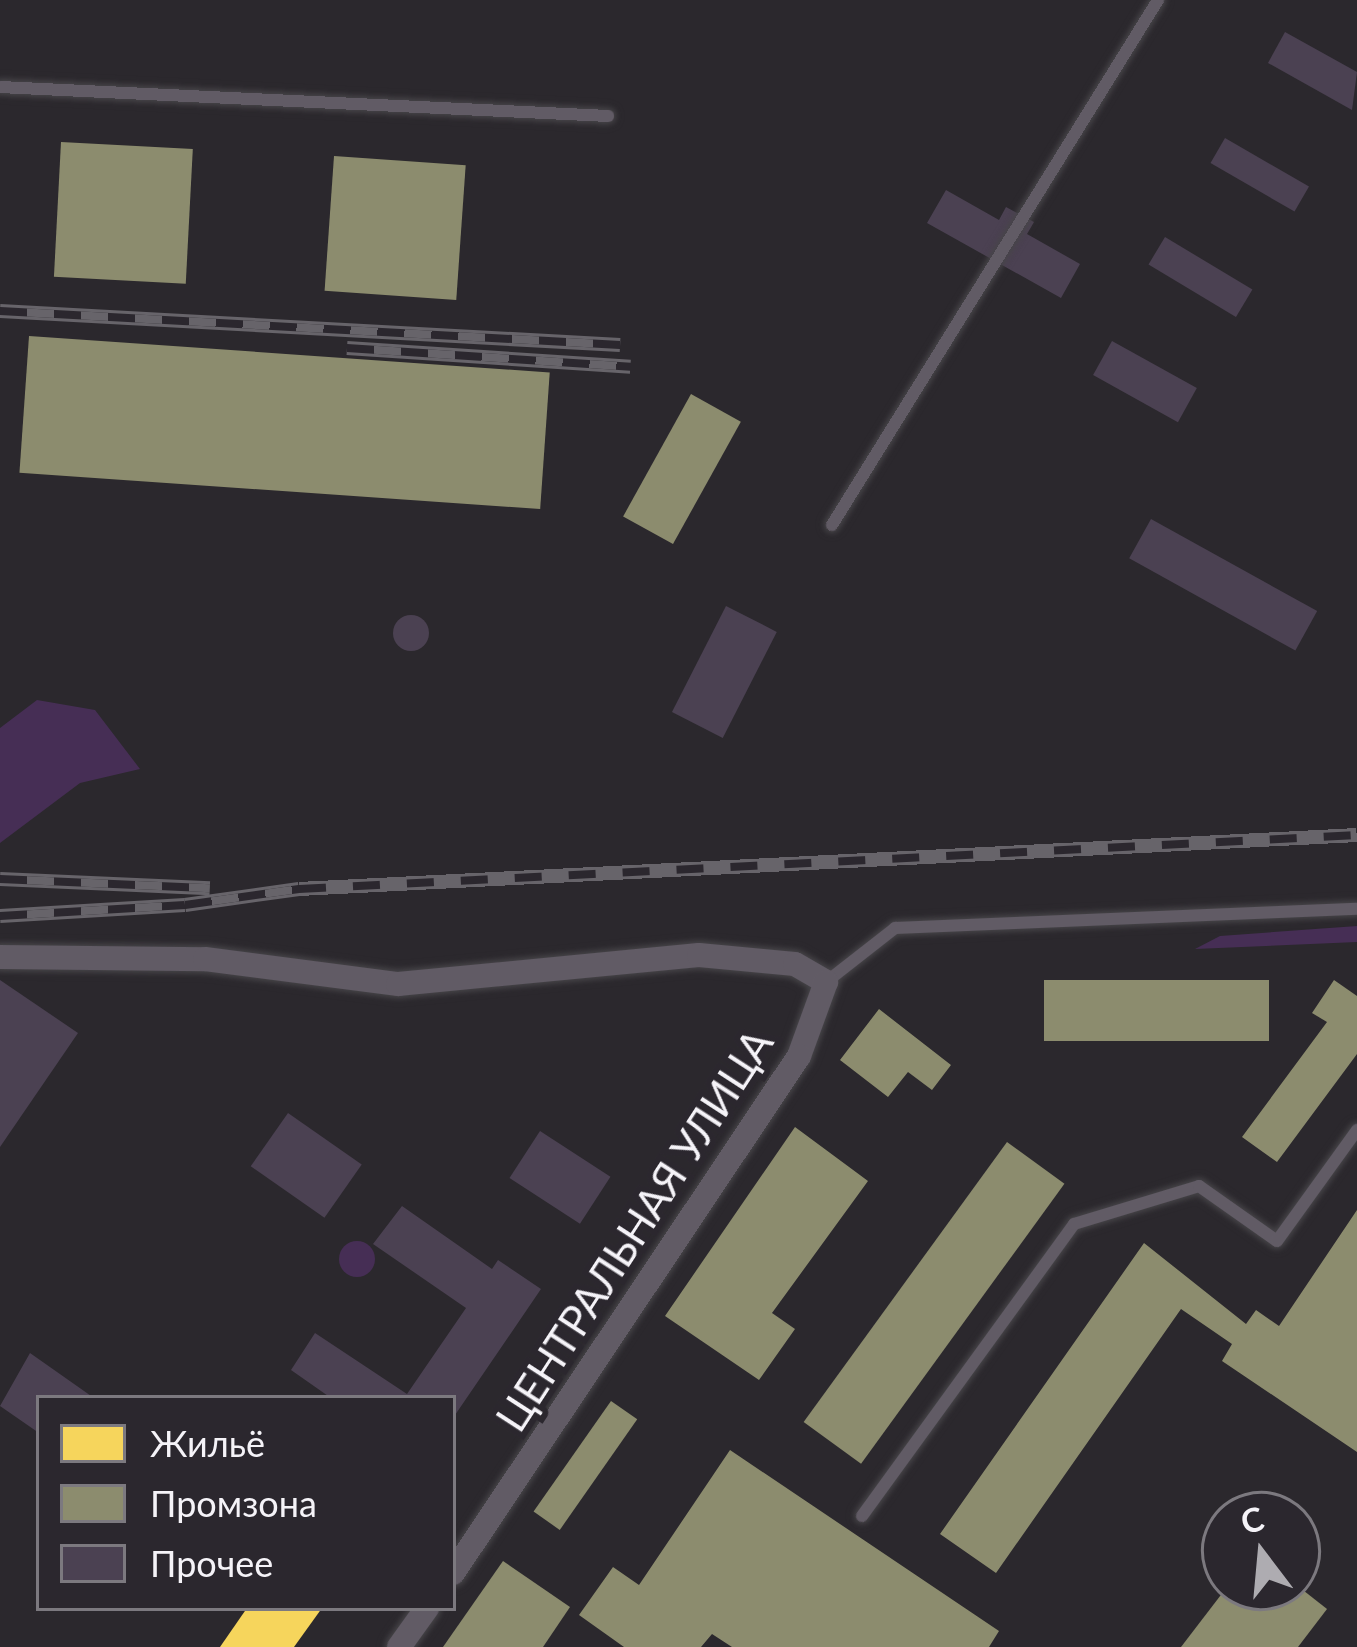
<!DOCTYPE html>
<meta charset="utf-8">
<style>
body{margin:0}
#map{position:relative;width:1357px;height:1647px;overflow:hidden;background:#2b282d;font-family:Lato,sans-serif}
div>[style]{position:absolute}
.green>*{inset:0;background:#462e55}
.round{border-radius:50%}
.homes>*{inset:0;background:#f6d55c}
.industry>*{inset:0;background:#8c8c6e;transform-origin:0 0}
.building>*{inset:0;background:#4b4152;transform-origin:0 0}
.roads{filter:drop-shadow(0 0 3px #474549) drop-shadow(0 0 3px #474549)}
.lane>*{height:12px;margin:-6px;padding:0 6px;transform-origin:6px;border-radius:6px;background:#615b65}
.street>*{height:24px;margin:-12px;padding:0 12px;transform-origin:12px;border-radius:12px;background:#615b65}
.rail>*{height:14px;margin-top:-7px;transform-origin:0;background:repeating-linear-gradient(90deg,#2b272e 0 27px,#67646a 0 54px);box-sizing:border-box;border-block:3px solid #67646a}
span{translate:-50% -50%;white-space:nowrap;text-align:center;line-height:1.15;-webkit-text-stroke:12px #2b272e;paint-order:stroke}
.street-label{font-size:42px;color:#f5f3f8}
.legend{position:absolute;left:36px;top:1395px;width:420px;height:216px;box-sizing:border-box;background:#2b272e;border:3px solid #7c797f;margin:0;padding:15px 21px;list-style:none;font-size:36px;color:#f5f3f8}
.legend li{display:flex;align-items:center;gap:24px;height:60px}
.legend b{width:60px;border:3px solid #7c797f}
.north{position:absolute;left:1201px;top:1491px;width:120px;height:120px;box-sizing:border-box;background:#2b272e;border:3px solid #7c797f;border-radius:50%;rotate:344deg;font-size:33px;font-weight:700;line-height:48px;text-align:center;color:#f5f3f8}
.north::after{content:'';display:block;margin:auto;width:42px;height:54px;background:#aeacb1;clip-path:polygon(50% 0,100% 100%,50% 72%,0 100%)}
</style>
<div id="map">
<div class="green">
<div style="clip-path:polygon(37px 700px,95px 710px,140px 769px,80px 783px,0 843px,0 728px)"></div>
<div style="clip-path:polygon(1357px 926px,1357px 942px,1195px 949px,1220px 936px)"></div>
<div class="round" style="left:339px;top:1241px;width:36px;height:36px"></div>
</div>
<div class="homes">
<div style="clip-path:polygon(247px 1608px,322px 1608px,294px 1647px,220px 1647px)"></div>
</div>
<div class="industry">
<div style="left:61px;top:142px;width:132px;height:135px;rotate:3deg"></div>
<div style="left:334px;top:156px;width:132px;height:135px;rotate:4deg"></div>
<div style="left:29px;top:336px;width:522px;height:137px;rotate:4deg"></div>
<div style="left:691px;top:394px;width:57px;height:140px;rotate:29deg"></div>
<div style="left:1269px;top:980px;width:61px;height:225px;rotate:90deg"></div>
<div style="clip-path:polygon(1334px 980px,1357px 996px,1357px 1054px,1277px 1162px,1242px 1137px,1327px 1022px,1312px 1013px)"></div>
<div style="clip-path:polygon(879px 1009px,951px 1065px,932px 1090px,908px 1072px,888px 1097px,840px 1060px)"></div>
<div style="clip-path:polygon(795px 1127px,868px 1181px,772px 1313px,795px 1329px,759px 1380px,665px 1316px)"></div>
<div style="left:1007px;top:1142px;width:71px;height:346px;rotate:36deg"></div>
<div style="clip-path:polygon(1357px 1210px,1357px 1452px,1222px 1361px,1232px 1344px,1181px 1309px,996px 1573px,940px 1534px,1144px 1243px,1246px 1324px,1256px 1310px,1279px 1326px)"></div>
<div style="left:611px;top:1401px;width:32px;height:135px;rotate:35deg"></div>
<div style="clip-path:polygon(730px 1450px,999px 1631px,989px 1647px,732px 1647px,712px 1634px,701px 1647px,624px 1647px,579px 1615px,613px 1567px,639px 1585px)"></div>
<div style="clip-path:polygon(503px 1561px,570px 1607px,543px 1647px,443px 1647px)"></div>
<div style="clip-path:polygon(1227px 1587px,1299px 1587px,1327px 1609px,1298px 1647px,1181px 1647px)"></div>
</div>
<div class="building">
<div style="clip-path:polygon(1285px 32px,1357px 72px,1352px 110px,1268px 63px)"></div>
<div style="left:1225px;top:138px;width:97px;height:29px;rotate:30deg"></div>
<div style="clip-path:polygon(946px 190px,999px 220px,1006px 207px,1034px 222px,1027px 234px,1080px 264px,1061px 298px,927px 223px)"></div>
<div style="left:1165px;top:237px;width:102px;height:32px;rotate:31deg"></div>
<div style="left:1112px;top:341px;width:97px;height:39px;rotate:29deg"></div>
<div style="left:1151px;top:519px;width:190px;height:45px;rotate:29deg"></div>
<div style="left:726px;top:606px;width:57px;height:119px;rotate:27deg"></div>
<div class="round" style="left:393px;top:615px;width:36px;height:36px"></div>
<div style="clip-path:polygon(0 980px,78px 1033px,0 1147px)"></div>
<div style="left:288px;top:1113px;width:90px;height:65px;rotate:35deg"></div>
<div style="left:540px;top:1131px;width:84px;height:56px;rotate:33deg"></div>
<div style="clip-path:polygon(402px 1206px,492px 1269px,498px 1260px,541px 1289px,453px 1418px,453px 1398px,331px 1398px,291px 1370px,315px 1333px,407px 1394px,466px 1308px,373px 1244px)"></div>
<div style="clip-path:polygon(30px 1353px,94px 1398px,39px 1398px,39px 1433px,0 1406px)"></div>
</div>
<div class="roads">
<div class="lane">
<div style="left:0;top:87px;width:609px;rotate:2.73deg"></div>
<div style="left:832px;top:525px;width:618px;rotate:-58.16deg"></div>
<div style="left:826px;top:982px;width:88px;rotate:-38deg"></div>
<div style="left:895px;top:928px;width:462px;rotate:-2.4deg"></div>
<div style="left:862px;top:1516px;width:361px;rotate:-54deg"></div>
<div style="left:1074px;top:1224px;width:131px;rotate:-16.9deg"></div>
<div style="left:1199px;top:1186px;width:95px;rotate:35.2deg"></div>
<div style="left:1277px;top:1241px;width:137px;rotate:-54.2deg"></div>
</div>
<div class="street">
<div style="left:0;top:957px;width:205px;rotate:0.6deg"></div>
<div style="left:205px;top:959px;width:195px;rotate:7.4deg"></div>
<div style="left:398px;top:984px;width:302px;rotate:-5.5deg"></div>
<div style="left:699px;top:955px;width:96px;rotate:5.4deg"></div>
<div style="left:795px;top:964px;width:36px;rotate:30deg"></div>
<div style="left:826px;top:982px;width:79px;rotate:110deg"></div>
<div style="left:799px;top:1056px;width:622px;rotate:123.79deg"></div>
<div style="left:399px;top:1647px;width:48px;rotate:-54.3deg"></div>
</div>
</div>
<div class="rail">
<div style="left:0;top:311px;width:621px;rotate:3.14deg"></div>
<div style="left:347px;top:348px;width:284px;rotate:3.8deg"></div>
<div style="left:0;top:879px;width:210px;rotate:2.5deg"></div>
<div style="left:0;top:916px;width:185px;rotate:-3.4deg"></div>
<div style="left:185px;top:905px;width:115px;rotate:-8deg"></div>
<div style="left:299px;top:889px;width:1059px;rotate:-2.92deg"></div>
</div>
<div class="street-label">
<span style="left:634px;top:1230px;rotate:-57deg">ЦЕНТРАЛЬНАЯ УЛИЦА</span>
</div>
<ul class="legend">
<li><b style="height:33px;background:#f6d55c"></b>Жильё</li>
<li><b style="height:33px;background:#8c8c6e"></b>Промзона</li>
<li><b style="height:33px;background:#4b4152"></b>Прочее</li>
</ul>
<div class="north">С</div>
</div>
